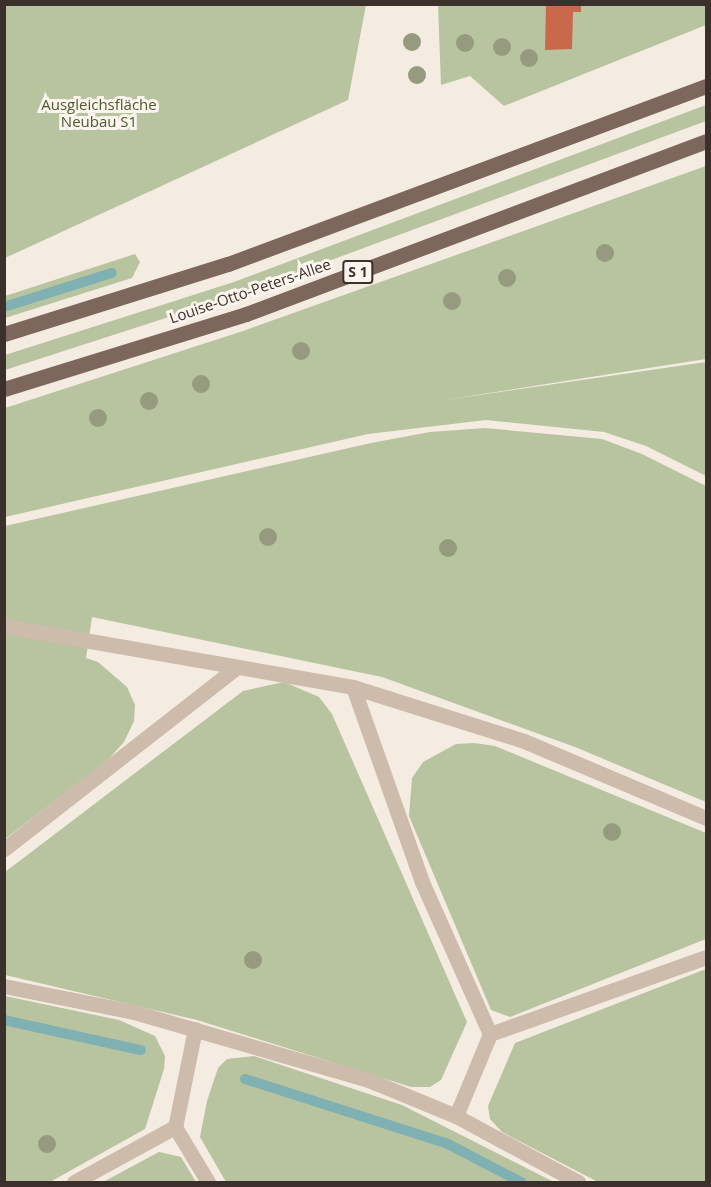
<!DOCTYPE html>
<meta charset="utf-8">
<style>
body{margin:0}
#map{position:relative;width:711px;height:1187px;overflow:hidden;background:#f4ebe1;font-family:"Open Sans",sans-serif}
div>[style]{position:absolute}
.green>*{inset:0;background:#b8c4a0}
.stream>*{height:10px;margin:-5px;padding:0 5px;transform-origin:5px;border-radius:5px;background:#7fb0b2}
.building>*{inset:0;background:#c8694b}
.minor>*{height:15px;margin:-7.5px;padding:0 7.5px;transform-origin:7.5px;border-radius:7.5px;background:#cdbbac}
.major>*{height:15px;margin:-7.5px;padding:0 7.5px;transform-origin:7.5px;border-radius:7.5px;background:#7d675c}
.trees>*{width:18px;height:18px;margin:-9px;border-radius:50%;background:#969b7f}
span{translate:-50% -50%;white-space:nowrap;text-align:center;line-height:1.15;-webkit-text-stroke:6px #fbf5ee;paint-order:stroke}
.shield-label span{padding:2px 4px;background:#fbf5ee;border:2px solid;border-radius:4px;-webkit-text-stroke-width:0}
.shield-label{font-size:14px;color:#3b302b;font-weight:700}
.park-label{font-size:15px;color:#4a5a2e}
.street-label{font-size:15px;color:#3b302b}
.frame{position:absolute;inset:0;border:6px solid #3b302b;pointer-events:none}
</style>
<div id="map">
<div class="green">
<div style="clip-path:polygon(4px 5px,5px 4px,366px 5px,348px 100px,5px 258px)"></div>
<div style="clip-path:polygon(438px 5px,706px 5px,706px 25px,504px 106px,470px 76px,441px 85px)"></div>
<div style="clip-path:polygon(706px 105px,706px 121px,237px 295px,5px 370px,5px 355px,234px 282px)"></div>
<div style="clip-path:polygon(706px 166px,706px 359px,438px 401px,706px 362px,706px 476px,646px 446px,604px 432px,486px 420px,368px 434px,5px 517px,5px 408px,243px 331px)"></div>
<div style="clip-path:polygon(135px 254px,140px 262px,132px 278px,5px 318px,5px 296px)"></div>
<div style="clip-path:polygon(485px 428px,602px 439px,642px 454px,706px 486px,706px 802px,575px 747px,382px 677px,92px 617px,86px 658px,98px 662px,127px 687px,135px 705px,134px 721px,124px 742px,107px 761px,5px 839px,5px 526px,371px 443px,430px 432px)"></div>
<div style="clip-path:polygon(284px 682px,319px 697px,332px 714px,467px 1022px,441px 1080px,430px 1087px,411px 1087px,197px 1020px,5px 975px,5px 872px,243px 691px)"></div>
<div style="clip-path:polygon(474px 743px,495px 746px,706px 833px,706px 939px,510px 1017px,491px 1010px,409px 816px,412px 778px,423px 762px,456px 744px)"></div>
<div style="clip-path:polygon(706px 969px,706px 1182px,598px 1182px,502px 1132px,490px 1119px,488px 1106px,515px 1043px)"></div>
<div style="clip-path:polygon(5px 996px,119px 1020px,155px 1036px,165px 1056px,164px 1069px,145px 1129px,50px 1182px,5px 1182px)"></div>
<div style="clip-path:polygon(254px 1056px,402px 1105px,554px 1182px,226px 1182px,200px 1137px,207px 1101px,218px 1068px,227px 1059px)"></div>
<div style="clip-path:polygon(159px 1152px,181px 1157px,196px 1182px,103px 1182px)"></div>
</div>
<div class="stream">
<div style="left:4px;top:307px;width:113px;rotate:-17.5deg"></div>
<div style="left:4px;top:1020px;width:140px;rotate:12.4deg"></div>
<div style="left:245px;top:1079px;width:211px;rotate:17.7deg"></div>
<div style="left:446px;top:1143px;width:85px;rotate:27.5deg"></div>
</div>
<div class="building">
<div style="clip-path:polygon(546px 4px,581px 4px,581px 12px,573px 12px,572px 49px,545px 50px)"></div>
</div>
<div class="minor">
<div style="left:4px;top:626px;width:354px;rotate:9.9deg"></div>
<div style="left:353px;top:687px;width:179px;rotate:17.5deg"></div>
<div style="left:524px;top:741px;width:198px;rotate:22.9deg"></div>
<div style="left:353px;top:687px;width:207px;rotate:70.5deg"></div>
<div style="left:422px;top:882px;width:167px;rotate:65.9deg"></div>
<div style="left:4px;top:849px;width:296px;rotate:-38deg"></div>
<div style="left:4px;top:986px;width:133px;rotate:11.3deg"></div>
<div style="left:134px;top:1012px;width:247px;rotate:16.2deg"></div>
<div style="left:371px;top:1081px;width:92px;rotate:22.4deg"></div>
<div style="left:456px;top:1116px;width:139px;rotate:28.4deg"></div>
<div style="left:195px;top:1029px;width:100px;rotate:101.5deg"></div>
<div style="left:175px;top:1127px;width:64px;rotate:59deg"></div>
<div style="left:456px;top:1116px;width:89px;rotate:-67.5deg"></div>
<div style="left:490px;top:1034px;width:229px;rotate:-19.6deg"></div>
<div style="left:74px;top:1182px;width:115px;rotate:-28.6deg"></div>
</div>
<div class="major">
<div style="left:4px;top:334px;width:235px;rotate:-17.4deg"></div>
<div style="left:228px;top:264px;width:510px;rotate:-20.42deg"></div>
<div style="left:4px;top:389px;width:253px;rotate:-17.2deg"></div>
<div style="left:246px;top:314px;width:491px;rotate:-20.6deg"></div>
</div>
<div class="trees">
<div style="left:412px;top:42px"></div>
<div style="left:465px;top:43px"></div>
<div style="left:502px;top:47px"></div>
<div style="left:529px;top:58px"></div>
<div style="left:417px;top:75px"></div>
<div style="left:605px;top:253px"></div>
<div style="left:507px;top:278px"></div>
<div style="left:452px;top:301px"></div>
<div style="left:301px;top:351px"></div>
<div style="left:201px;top:384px"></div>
<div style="left:149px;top:401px"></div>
<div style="left:98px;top:418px"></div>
<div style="left:268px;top:537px"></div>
<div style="left:448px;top:548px"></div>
<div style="left:612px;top:832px"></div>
<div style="left:253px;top:960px"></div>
<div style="left:47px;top:1144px"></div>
</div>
<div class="shield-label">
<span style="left:358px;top:272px">S 1</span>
</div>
<div class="park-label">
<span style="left:99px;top:113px">Ausgleichsfläche<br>Neubau S1</span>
</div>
<div class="street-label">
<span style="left:250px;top:291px;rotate:-19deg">Louise-Otto-Peters-Allee</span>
</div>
<div class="frame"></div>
</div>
